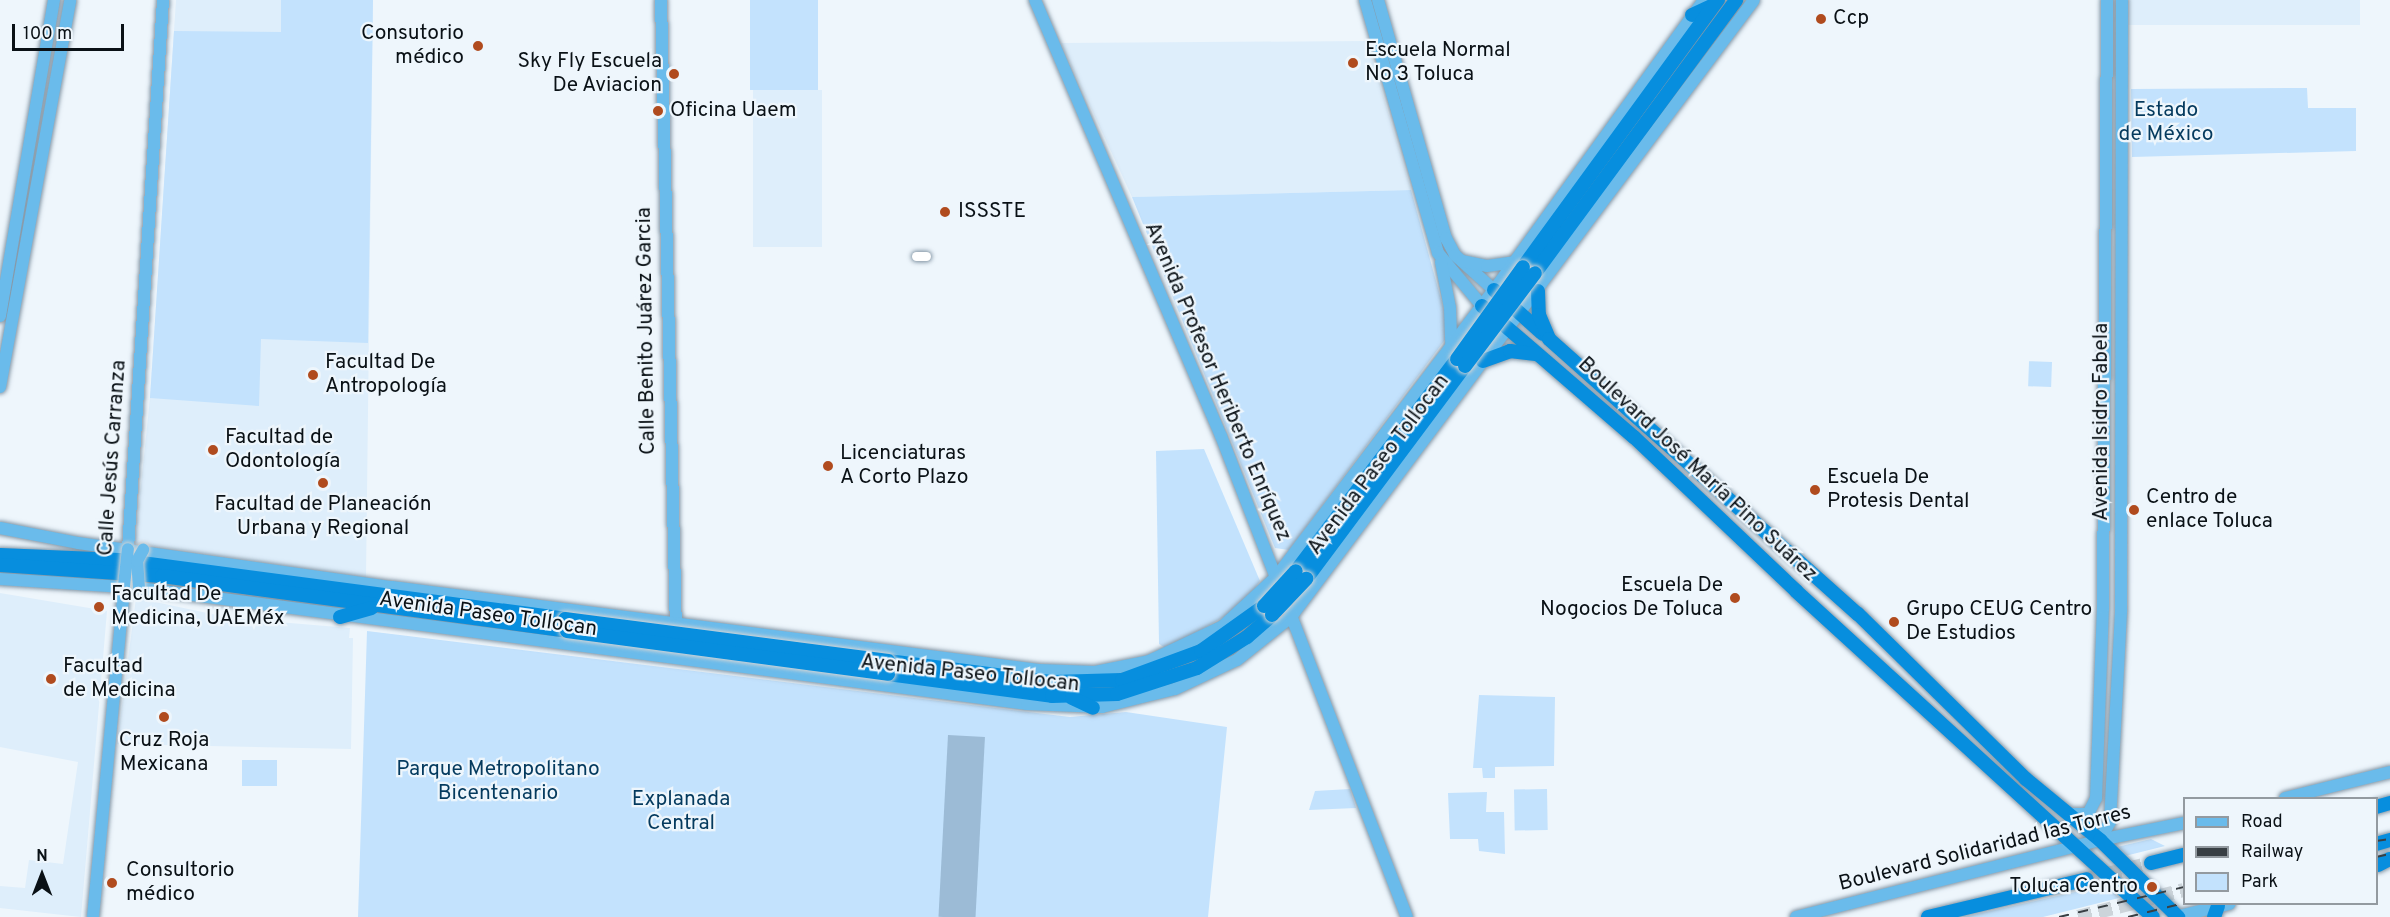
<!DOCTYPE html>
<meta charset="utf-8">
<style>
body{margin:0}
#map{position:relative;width:2390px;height:917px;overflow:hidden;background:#eef6fc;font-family:Overpass,sans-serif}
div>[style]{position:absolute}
.built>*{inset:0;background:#deeefb;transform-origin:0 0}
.green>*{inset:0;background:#c3e2fd;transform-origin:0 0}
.water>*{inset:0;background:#9cbbd6;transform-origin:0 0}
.highway-tunnel>*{height:14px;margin-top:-7px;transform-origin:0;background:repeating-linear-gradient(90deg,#ccd4da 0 14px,transparent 0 21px)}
.roads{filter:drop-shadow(0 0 2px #8799a8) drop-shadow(0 0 2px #8799a8)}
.minor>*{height:9px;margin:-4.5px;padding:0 4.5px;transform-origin:4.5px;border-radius:4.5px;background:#fff}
.major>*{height:12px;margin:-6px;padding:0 6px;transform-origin:6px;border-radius:6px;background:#6abbeb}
.highway>*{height:14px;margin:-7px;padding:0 7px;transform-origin:7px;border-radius:7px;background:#078ede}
.rail>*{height:2px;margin-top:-1px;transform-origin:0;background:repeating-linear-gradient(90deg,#383f44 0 10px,transparent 0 20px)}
.bridges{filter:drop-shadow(0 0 2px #d3d4d5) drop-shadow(0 0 2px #d3d4d5)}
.major-bridge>*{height:12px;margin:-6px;padding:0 6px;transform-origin:6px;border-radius:6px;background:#6abbeb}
.highway-bridge>*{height:14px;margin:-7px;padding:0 7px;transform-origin:7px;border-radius:7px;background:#078ede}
.dots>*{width:16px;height:16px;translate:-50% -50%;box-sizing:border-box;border:3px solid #eef6fc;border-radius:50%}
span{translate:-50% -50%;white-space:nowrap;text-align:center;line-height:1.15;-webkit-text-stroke:4.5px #eef6fc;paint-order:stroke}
.poi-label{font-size:21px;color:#0a1116}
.left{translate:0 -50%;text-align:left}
.right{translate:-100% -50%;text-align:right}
.park-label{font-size:21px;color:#043a5e}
.street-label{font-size:21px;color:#0a1116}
.legend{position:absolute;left:2183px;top:797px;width:195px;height:108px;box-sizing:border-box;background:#eef6fc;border:2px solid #939aa0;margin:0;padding:8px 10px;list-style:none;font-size:18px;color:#0a1116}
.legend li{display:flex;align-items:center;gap:12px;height:30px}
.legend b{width:30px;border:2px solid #939aa0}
.north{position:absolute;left:12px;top:845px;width:60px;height:60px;-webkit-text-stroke:4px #eef6fc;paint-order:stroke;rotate:0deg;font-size:16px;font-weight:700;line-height:24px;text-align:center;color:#0a1116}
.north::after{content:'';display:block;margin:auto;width:21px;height:27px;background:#0a1116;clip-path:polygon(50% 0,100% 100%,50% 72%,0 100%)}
.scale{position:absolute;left:12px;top:24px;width:112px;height:27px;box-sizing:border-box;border:3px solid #0a1116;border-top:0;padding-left:8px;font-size:18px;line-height:21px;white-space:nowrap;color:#0a1116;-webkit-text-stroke:4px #eef6fc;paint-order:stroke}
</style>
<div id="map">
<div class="built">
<div style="clip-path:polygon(176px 0,373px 0,366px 578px,135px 543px,150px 398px)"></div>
<div style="left:2126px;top:0;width:234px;height:25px"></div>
<div style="clip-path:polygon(1367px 41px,1411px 190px,1132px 197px,1061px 43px)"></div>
<div style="left:753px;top:90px;width:69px;height:157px"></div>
<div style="clip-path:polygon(0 593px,107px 611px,81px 917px,0 908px,0 886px,25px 888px,29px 860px,63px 864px,78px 762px,0 747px)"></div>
<div style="clip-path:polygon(136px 598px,231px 618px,350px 628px,349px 638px,353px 638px,351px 749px,117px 744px)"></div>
</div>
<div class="green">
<div style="clip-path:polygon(281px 0,373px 0,368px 343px,261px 339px,259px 406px,150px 398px,174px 31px,281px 32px)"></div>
<div style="left:750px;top:0;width:68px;height:90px"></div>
<div style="clip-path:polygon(2307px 88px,2308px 108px,2356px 108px,2356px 151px,2132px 157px,2131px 89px)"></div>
<div style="clip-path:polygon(1411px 190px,1447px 321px,1447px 337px,1289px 550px,1275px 548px,1132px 197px)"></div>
<div style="left:2052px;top:362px;width:25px;height:23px;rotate:92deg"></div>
<div style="clip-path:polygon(1204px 449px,1260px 581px,1241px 607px,1167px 649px,1159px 644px,1156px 451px)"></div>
<div style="clip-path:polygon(367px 631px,1070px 717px,1126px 712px,1227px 727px,1208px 917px,358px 917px)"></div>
<div style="clip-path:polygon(1479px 695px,1555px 697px,1554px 766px,1495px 767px,1495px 778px,1483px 778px,1482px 768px,1473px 768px)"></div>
<div style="left:242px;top:760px;width:35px;height:26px"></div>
<div style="clip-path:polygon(1350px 789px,1356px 808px,1309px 810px,1315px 791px)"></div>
<div style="left:1547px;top:789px;width:41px;height:33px;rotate:89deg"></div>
<div style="clip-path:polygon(1487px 792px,1486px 812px,1504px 812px,1505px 854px,1479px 851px,1478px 839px,1450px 839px,1448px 793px)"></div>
<div style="clip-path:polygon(2151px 839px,2165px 846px,2121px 857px,2117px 847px)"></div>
<div style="clip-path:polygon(2106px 885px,2119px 898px,2043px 917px,1964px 917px)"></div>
</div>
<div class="water">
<div style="left:948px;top:735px;width:37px;height:182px;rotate:3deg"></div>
</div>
<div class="highway-tunnel">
<div style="left:2087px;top:879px;width:66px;rotate:-14deg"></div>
<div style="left:2078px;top:917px;width:109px;rotate:-14.3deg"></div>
</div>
<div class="roads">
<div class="minor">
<div style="left:916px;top:256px;width:10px"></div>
</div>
<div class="major">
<div style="left:661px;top:0;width:630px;rotate:88.64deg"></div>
<div style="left:1035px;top:0;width:474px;rotate:66.9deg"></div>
<div style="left:1221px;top:436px;width:158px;rotate:68.8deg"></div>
<div style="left:1365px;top:0;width:263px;rotate:73.9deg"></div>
<div style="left:1438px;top:253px;width:69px;rotate:50.3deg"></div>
<div style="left:1378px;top:0;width:248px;rotate:74.1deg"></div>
<div style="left:1446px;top:238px;width:19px;rotate:62deg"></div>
<div style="left:1455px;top:255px;width:52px;rotate:41.9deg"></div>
<div style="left:1462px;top:261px;width:25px;rotate:11deg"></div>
<div style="left:1487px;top:266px;width:27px;rotate:-8deg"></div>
<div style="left:1441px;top:262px;width:47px;rotate:78.9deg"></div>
<div style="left:1450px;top:308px;width:38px;rotate:88deg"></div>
<div style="left:0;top:316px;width:321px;rotate:-80.3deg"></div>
<div style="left:0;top:387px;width:393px;rotate:-79.7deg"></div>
<div style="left:0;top:528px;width:79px;rotate:10.9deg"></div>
<div style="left:78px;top:543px;width:317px;rotate:8deg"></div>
<div style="left:392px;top:587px;width:652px;rotate:7.31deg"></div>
<div style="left:1039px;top:670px;width:56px;rotate:2deg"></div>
<div style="left:1095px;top:672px;width:55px;rotate:-11.5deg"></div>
<div style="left:1149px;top:661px;width:82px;rotate:-25.3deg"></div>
<div style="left:1223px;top:626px;width:72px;rotate:-42.8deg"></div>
<div style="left:1276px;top:577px;width:360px;rotate:-52.8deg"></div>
<div style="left:1494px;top:290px;width:358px;rotate:-54.1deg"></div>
<div style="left:128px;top:549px;width:550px;rotate:-86.35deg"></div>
<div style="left:0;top:579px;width:139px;rotate:3.7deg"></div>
<div style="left:139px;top:588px;width:896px;rotate:7.44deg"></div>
<div style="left:1027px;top:704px;width:75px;rotate:2.3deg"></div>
<div style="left:1102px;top:707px;width:75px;rotate:-13.9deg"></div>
<div style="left:1175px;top:689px;width:68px;rotate:-25.1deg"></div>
<div style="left:1237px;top:660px;width:69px;rotate:-38.5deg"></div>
<div style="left:1291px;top:617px;width:771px;rotate:-53.12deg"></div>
<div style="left:1289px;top:610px;width:329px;rotate:69deg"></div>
<div style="left:2285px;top:798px;width:108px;rotate:-13.9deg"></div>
<div style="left:2067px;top:814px;width:21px"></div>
<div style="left:2088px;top:814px;width:18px;rotate:-63deg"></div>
<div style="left:2096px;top:798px;width:190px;rotate:-87.9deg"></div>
<div style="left:2103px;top:608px;width:608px;rotate:-89.62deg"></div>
<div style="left:2100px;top:840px;width:21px;rotate:-61deg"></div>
<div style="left:2110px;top:822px;width:213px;rotate:-87deg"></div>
<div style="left:2121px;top:609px;width:609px;rotate:-89.91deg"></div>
<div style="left:93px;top:917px;width:332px;rotate:-84.6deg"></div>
<div style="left:1796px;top:917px;width:314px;rotate:-14.2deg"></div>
<div style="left:2100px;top:840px;width:86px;rotate:-11.4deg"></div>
<div style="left:2175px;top:917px;width:56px;rotate:-13.5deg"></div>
</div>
<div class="highway">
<div style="left:1692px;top:15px;width:23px;rotate:-25deg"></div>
<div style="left:1523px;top:267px;width:331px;rotate:-53.9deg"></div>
<div style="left:1535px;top:273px;width:339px;rotate:-53.6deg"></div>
<div style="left:1494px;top:290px;width:66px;rotate:41.9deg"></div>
<div style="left:1538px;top:291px;width:24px;rotate:88deg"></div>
<div style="left:1539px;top:315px;width:26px;rotate:67deg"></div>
<div style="left:1549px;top:339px;width:414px;rotate:41.7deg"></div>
<div style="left:1858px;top:614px;width:235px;rotate:44.5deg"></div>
<div style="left:2026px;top:779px;width:96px;rotate:39.5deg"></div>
<div style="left:2100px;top:840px;width:110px;rotate:44.6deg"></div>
<div style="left:1482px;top:306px;width:201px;rotate:40.8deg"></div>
<div style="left:1634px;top:437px;width:224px;rotate:43.5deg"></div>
<div style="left:1796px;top:591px;width:483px;rotate:42.4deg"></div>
<div style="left:1483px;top:361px;width:29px;rotate:-20deg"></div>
<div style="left:1510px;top:351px;width:26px;rotate:7deg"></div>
<div style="left:0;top:555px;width:119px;rotate:2.4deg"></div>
<div style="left:119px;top:560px;width:450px;rotate:7.5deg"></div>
<div style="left:0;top:565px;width:162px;rotate:3.9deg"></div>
<div style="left:162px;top:576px;width:409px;rotate:7.7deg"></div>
<div style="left:1296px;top:571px;width:266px;rotate:-52.8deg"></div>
<div style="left:1306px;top:579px;width:266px;rotate:-53.3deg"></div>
<div style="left:340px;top:617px;width:33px;rotate:-16deg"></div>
<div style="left:888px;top:661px;width:166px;rotate:7.3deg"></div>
<div style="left:1053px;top:682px;width:69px;rotate:-1.7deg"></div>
<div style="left:1122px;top:680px;width:84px;rotate:-20.2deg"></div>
<div style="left:1201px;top:651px;width:77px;rotate:-35.5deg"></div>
<div style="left:888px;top:674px;width:165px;rotate:7.6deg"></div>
<div style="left:1052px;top:696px;width:65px;rotate:-1.8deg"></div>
<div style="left:1117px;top:694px;width:84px;rotate:-18deg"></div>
<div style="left:1197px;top:668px;width:59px;rotate:-31.8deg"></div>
<div style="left:1247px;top:637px;width:33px;rotate:-41deg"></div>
<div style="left:1072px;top:698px;width:23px;rotate:25deg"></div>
<div style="left:2376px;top:807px;width:15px;rotate:-16deg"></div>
<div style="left:2376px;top:844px;width:15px;rotate:-16deg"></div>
<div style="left:2151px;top:863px;width:34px;rotate:-14deg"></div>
<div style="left:2378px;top:865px;width:13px;rotate:-27deg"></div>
<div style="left:1928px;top:917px;width:163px;rotate:-13.4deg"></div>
<div style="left:2214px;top:917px;width:12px;rotate:-70deg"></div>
</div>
</div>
<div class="rail">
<div style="left:2376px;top:841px;width:14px;rotate:-8deg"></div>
<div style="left:2376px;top:857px;width:14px;rotate:-12deg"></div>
<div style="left:2059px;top:917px;width:129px;rotate:-13.5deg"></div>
<div style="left:2128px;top:917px;width:58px;rotate:-14deg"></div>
</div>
<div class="bridges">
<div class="major-bridge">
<div style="left:124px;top:586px;width:37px;rotate:-84deg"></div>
<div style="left:139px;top:588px;width:27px;rotate:-94deg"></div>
<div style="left:137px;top:561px;width:13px;rotate:-61deg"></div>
</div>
<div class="highway-bridge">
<div style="left:1457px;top:359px;width:113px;rotate:-54.3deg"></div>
<div style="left:1465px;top:366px;width:116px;rotate:-53deg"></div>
<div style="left:1264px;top:606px;width:47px;rotate:-47.6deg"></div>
<div style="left:1272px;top:615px;width:50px;rotate:-46.6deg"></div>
<div style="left:565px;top:619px;width:326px;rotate:7.4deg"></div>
<div style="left:567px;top:631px;width:324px;rotate:7.6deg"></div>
</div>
</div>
<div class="dots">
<div style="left:1821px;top:19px;background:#b04b1e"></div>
<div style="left:478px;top:46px;background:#b04b1e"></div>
<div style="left:1353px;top:63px;background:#b04b1e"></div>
<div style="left:674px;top:74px;background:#b04b1e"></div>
<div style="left:658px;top:111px;background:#b04b1e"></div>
<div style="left:945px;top:212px;background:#b04b1e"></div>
<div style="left:313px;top:375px;background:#b04b1e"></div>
<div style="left:213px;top:450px;background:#b04b1e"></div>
<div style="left:828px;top:466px;background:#b04b1e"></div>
<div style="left:323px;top:483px;background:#b04b1e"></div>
<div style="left:1815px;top:490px;background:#b04b1e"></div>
<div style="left:2134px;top:510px;background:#b04b1e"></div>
<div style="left:1735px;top:598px;background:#b04b1e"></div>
<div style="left:99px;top:607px;background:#b04b1e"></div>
<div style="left:1894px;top:622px;background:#b04b1e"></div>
<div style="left:51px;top:679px;background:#b04b1e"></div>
<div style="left:164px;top:717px;background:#b04b1e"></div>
<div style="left:112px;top:883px;background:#b04b1e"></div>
<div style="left:2152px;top:887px;background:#b04b1e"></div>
</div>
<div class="poi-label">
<span class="left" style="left:1833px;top:19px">Ccp</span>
<span class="right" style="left:464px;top:46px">Consutorio<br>médico</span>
<span class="left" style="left:1365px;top:63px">Escuela Normal<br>No 3 Toluca</span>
<span class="right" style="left:662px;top:74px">Sky Fly Escuela<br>De Aviacion</span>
<span class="left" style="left:670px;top:111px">Oficina Uaem</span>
<span class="left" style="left:958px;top:212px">ISSSTE</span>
<span class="left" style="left:325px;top:375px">Facultad De<br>Antropología</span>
<span class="left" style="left:225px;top:450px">Facultad de<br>Odontología</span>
<span class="left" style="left:840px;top:466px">Licenciaturas<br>A Corto Plazo</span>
<span class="left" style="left:1827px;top:490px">Escuela De<br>Protesis Dental</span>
<span class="left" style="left:2146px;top:510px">Centro de<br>enlace Toluca</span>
<span style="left:323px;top:517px">Facultad de Planeación<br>Urbana y Regional</span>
<span class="right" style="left:1723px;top:598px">Escuela De<br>Nogocios De Toluca</span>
<span class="left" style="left:111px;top:607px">Facultad De<br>Medicina, UAEMéx</span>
<span class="left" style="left:1906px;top:622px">Grupo CEUG Centro<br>De Estudios</span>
<span class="left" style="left:63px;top:679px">Facultad<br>de Medicina</span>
<span style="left:164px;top:753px">Cruz Roja<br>Mexicana</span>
<span class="left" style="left:126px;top:883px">Consultorio<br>médico</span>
<span class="right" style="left:2138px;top:887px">Toluca Centro</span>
</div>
<div class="park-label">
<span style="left:2166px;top:123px">Estado<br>de México</span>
<span style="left:498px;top:782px">Parque Metropolitano<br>Bicentenario</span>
<span style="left:681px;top:812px">Explanada<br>Central</span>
</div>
<div class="street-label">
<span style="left:647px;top:331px;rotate:-91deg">Calle Benito Juárez Garcia</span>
<span style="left:1217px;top:382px;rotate:67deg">Avenida Profesor Heriberto Enríquez</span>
<span style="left:2102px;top:422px;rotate:-90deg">Avenida Isidro Fabela</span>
<span style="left:113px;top:458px;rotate:-86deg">Calle Jesús Carranza</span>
<span style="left:1379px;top:465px;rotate:-53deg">Avenida Paseo Tollocan</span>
<span style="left:1697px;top:470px;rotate:43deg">Boulevard José María Pino Suárez</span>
<span style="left:488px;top:615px;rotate:8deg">Avenida Paseo Tollocan</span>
<span style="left:970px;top:674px;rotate:6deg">Avenida Paseo Tollocan</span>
<span style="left:1985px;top:849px;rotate:-14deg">Boulevard Solidaridad las Torres</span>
</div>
<ul class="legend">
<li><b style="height:8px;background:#6abbeb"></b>Road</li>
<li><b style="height:8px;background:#383f44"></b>Railway</li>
<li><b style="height:16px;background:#c3e2fd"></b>Park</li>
</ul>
<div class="north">N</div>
<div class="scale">100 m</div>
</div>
